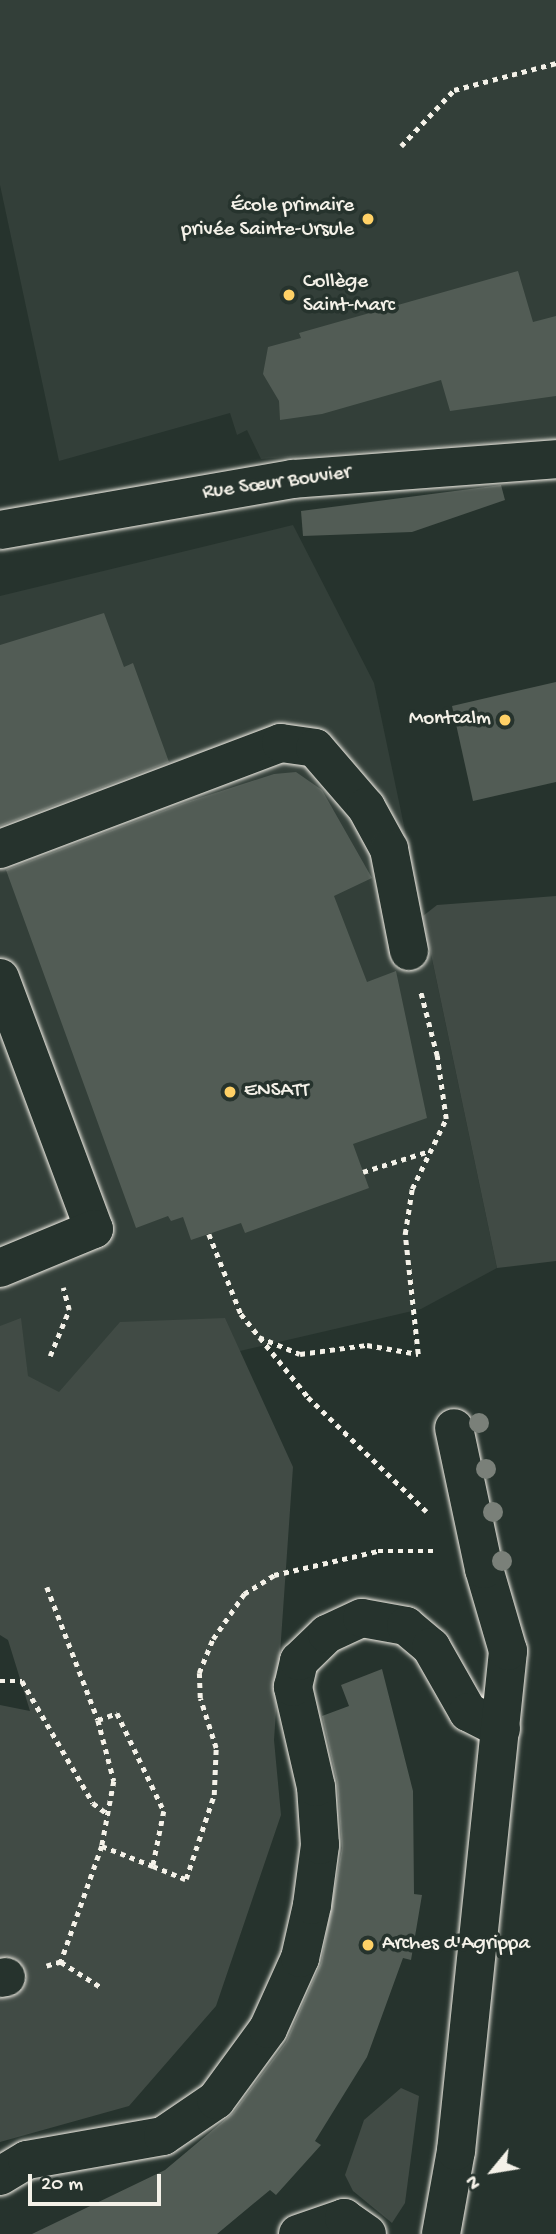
<!DOCTYPE html>
<meta charset="utf-8">
<style>
body{margin:0}
#map{position:relative;width:556px;height:2234px;overflow:hidden;background:#26332d;font-family:"Gochi Hand",sans-serif}
div>[style]{position:absolute}
.built>*{inset:0;background:#333f39}
.green>*{inset:0;background:#414b45}
.building>*{inset:0;background:#525c55}
.path>*{height:4.5px;margin-top:-2.25px;transform-origin:0;background:repeating-linear-gradient(90deg,#f4f1e8 0 5px,transparent 0 10px)}
.roads{filter:drop-shadow(0 0 2px #f4f1e8) drop-shadow(0 0 2px #f4f1e8)}
.minor>*{height:38px;margin:-19px;padding:0 19px;transform-origin:19px;border-radius:19px;background:#26332d}
.trees>*{width:20px;height:20px;margin:-10px;border-radius:50%;background:#7a8079}
.dots>*{width:19px;height:19px;translate:-50% -50%;box-sizing:border-box;border:4px solid #26332d;border-radius:50%}
span{translate:-50% -50%;white-space:nowrap;text-align:center;line-height:1.15;-webkit-text-stroke:7px #26332d;paint-order:stroke}
.poi-label{font-size:21px;color:#f4f1e8}
.right{translate:-100% -50%;text-align:right}
.left{translate:0 -50%;text-align:left}
.street-label{font-size:21px;color:#f4f1e8}
.north{position:absolute;left:458px;top:2136px;width:70px;height:70px;-webkit-text-stroke:5px #26332d;paint-order:stroke;rotate:240deg;font-size:19px;font-weight:700;line-height:28px;text-align:center;color:#f4f1e8}
.north::after{content:'';display:block;margin:auto;width:24px;height:32px;background:#f4f1e8;clip-path:polygon(50% 0,100% 100%,50% 72%,0 100%)}
.scale{position:absolute;left:28px;top:2174px;width:133px;height:32px;box-sizing:border-box;border:4px solid #f4f1e8;border-top:0;padding-left:9px;font-size:21px;line-height:24px;white-space:nowrap;color:#f4f1e8;-webkit-text-stroke:5px #26332d;paint-order:stroke}
</style>
<div id="map">
<div class="built">
<div style="clip-path:polygon(0 0,556px 0,556px 439px,261px 459px,247px 430px,237px 435px,230px 413px,59px 461px,0 185px)"></div>
<div style="clip-path:polygon(293px 525px,374px 683px,497px 1268px,421px 1309px,59px 1393px,0 1400px,0 596px)"></div>
</div>
<div class="green">
<div style="clip-path:polygon(556px 896px,556px 1261px,497px 1268px,423px 916px,437px 905px)"></div>
<div style="clip-path:polygon(21px 1318px,28px 1376px,59px 1392px,120px 1322px,225px 1318px,293px 1467px,274px 1740px,281px 1815px,216px 2006px,129px 2106px,0 2142px,0 1705px,30px 1711px,8px 1640px,0 1635px,0 1326px)"></div>
<div style="clip-path:polygon(401px 2088px,419px 2096px,405px 2203px,392px 2223px,353px 2191px,345px 2175px,364px 2120px)"></div>
</div>
<div class="building">
<div style="clip-path:polygon(518px 271px,533px 322px,556px 316px,556px 396px,450px 411px,441px 380px,322px 414px,280px 420px,279px 401px,263px 374px,268px 347px,301px 338px,299px 333px)"></div>
<div style="clip-path:polygon(501px 485px,505px 500px,412px 532px,303px 536px,301px 511px)"></div>
<div style="clip-path:polygon(104px 613px,124px 667px,133px 663px,169px 762px,0 826px,0 645px)"></div>
<div style="clip-path:polygon(556px 682px,556px 782px,473px 801px,452px 706px)"></div>
<div style="clip-path:polygon(296px 772px,322px 790px,372px 878px,334px 896px,367px 982px,396px 971px,427px 1118px,353px 1144px,369px 1188px,245px 1233px,241px 1223px,191px 1240px,183px 1217px,171px 1221px,168px 1216px,136px 1228px,6px 870px,184px 803px,274px 774px)"></div>
<div style="clip-path:polygon(382px 1669px,413px 1791px,414px 1894px,422px 1895px,411px 1960px,403px 1958px,367px 2057px,315px 2141px,321px 2145px,276px 2195px,270px 2190px,217px 2234px,32px 2234px,165px 2170px,233px 2113px,286px 2042px,321px 1963px,342px 1848px,337px 1782px,322px 1716px,349px 1706px,341px 1685px)"></div>
</div>
<div class="path">
<div style="left:401px;top:146px;width:77px;rotate:-46.6deg"></div>
<div style="left:454px;top:90px;width:106px;rotate:-14.8deg"></div>
<div style="left:363px;top:1172px;width:66px;rotate:-17.6deg"></div>
<div style="left:209px;top:1234px;width:86px;rotate:68.2deg"></div>
<div style="left:241px;top:1314px;width:107px;rotate:51.1deg"></div>
<div style="left:308px;top:1397px;width:165px;rotate:44deg"></div>
<div style="left:259px;top:1337px;width:44px;rotate:22.5deg"></div>
<div style="left:300px;top:1354px;width:68px;rotate:-7.7deg"></div>
<div style="left:367px;top:1345px;width:52px;rotate:10deg"></div>
<div style="left:418px;top:1354px;width:121px;rotate:-96.2deg"></div>
<div style="left:405px;top:1234px;width:46px;rotate:-81.2deg"></div>
<div style="left:412px;top:1189px;width:78px;rotate:-64.1deg"></div>
<div style="left:446px;top:1119px;width:64px;rotate:-98.1deg"></div>
<div style="left:437px;top:1056px;width:68px;rotate:-104.4deg"></div>
<div style="left:50px;top:1356px;width:50px;rotate:-67.6deg"></div>
<div style="left:69px;top:1310px;width:23px;rotate:-105deg"></div>
<div style="left:47px;top:1587px;width:142px;rotate:69deg"></div>
<div style="left:98px;top:1720px;width:63px;rotate:75.3deg"></div>
<div style="left:114px;top:1781px;width:66px;rotate:100.5deg"></div>
<div style="left:102px;top:1846px;width:123px;rotate:109.5deg"></div>
<div style="left:61px;top:1962px;width:15px;rotate:164deg"></div>
<div style="left:0;top:1681px;width:22px"></div>
<div style="left:22px;top:1681px;width:141px;rotate:59.8deg"></div>
<div style="left:93px;top:1803px;width:20px;rotate:37deg"></div>
<div style="left:98px;top:1720px;width:20px;rotate:-20deg"></div>
<div style="left:117px;top:1713px;width:109px;rotate:64.4deg"></div>
<div style="left:164px;top:1811px;width:56px;rotate:101.3deg"></div>
<div style="left:153px;top:1866px;width:35px;rotate:22deg"></div>
<div style="left:186px;top:1879px;width:89px;rotate:-71.6deg"></div>
<div style="left:214px;top:1795px;width:47px;rotate:-87.6deg"></div>
<div style="left:216px;top:1748px;width:52px;rotate:-107.7deg"></div>
<div style="left:200px;top:1698px;width:25px;rotate:-92deg"></div>
<div style="left:199px;top:1673px;width:37px;rotate:-68deg"></div>
<div style="left:213px;top:1639px;width:55px;rotate:-55.4deg"></div>
<div style="left:244px;top:1594px;width:36px;rotate:-32deg"></div>
<div style="left:274px;top:1575px;width:107px;rotate:-13deg"></div>
<div style="left:378px;top:1551px;width:60px"></div>
<div style="left:102px;top:1846px;width:55px;rotate:21.4deg"></div>
<div style="left:61px;top:1962px;width:49px;rotate:32.4deg"></div>
</div>
<div class="roads">
<div class="minor">
<div style="left:0;top:530px;width:297px;rotate:-9.9deg"></div>
<div style="left:293px;top:479px;width:264px;rotate:-4.3deg"></div>
<div style="left:0;top:849px;width:300px;rotate:-20.7deg"></div>
<div style="left:281px;top:743px;width:34px;rotate:8deg"></div>
<div style="left:315px;top:748px;width:78px;rotate:49.2deg"></div>
<div style="left:366px;top:807px;width:48px;rotate:61.3deg"></div>
<div style="left:389px;top:849px;width:104px;rotate:78.9deg"></div>
<div style="left:0;top:978px;width:268px;rotate:69.5deg"></div>
<div style="left:94px;top:1229px;width:102px;rotate:157.5deg"></div>
<div style="left:0;top:1978px;width:6px;rotate:-9deg"></div>
<div style="left:0;top:2176px;width:31px;rotate:-31deg"></div>
<div style="left:27px;top:2160px;width:138px;rotate:-10deg"></div>
<div style="left:163px;top:2136px;width:64px;rotate:-34.2deg"></div>
<div style="left:216px;top:2100px;width:88px;rotate:-53.8deg"></div>
<div style="left:268px;top:2029px;width:78px;rotate:-65.7deg"></div>
<div style="left:300px;top:1958px;width:54px;rotate:-77.2deg"></div>
<div style="left:312px;top:1905px;width:61px;rotate:-82.4deg"></div>
<div style="left:320px;top:1845px;width:58px;rotate:-93.9deg"></div>
<div style="left:316px;top:1787px;width:103px;rotate:-103deg"></div>
<div style="left:293px;top:1687px;width:27px;rotate:-77deg"></div>
<div style="left:299px;top:1661px;width:39px;rotate:-44deg"></div>
<div style="left:327px;top:1634px;width:38px;rotate:-25deg"></div>
<div style="left:362px;top:1618px;width:45px;rotate:10.3deg"></div>
<div style="left:406px;top:1626px;width:33px;rotate:40deg"></div>
<div style="left:431px;top:1647px;width:75px;rotate:60.4deg"></div>
<div style="left:468px;top:1712px;width:37px;rotate:27deg"></div>
<div style="left:298px;top:2234px;width:49px;rotate:-19.2deg"></div>
<div style="left:344px;top:2218px;width:28px;rotate:35deg"></div>
<div style="left:441px;top:2234px;width:84px;rotate:-79.8deg"></div>
<div style="left:456px;top:2151px;width:503px;rotate:-84.06deg"></div>
<div style="left:508px;top:1651px;width:85px;rotate:-106.3deg"></div>
<div style="left:484px;top:1569px;width:144px;rotate:-102deg"></div>
</div>
</div>
<div class="trees">
<div style="left:479px;top:1423px"></div>
<div style="left:486px;top:1469px"></div>
<div style="left:493px;top:1512px"></div>
<div style="left:502px;top:1561px"></div>
</div>
<div class="dots">
<div style="left:368px;top:219px;background:#ffd166"></div>
<div style="left:289px;top:295px;background:#ffd166"></div>
<div style="left:505px;top:720px;background:#ffd166"></div>
<div style="left:230px;top:1092px;background:#ffd166"></div>
<div style="left:368px;top:1945px;background:#ffd166"></div>
</div>
<div class="poi-label">
<span class="right" style="left:354px;top:219px">École primaire<br>privée Sainte-Ursule</span>
<span class="left" style="left:303px;top:295px">Collège<br>Saint-Marc</span>
<span class="right" style="left:491px;top:720px">Montcalm</span>
<span class="left" style="left:244px;top:1092px">ENSATT</span>
<span class="left" style="left:382px;top:1945px">Arches d'Agrippa</span>
</div>
<div class="street-label">
<span style="left:277px;top:484px;rotate:-8deg">Rue Sœur Bouvier</span>
</div>
<div class="north">N</div>
<div class="scale">20 m</div>
</div>
